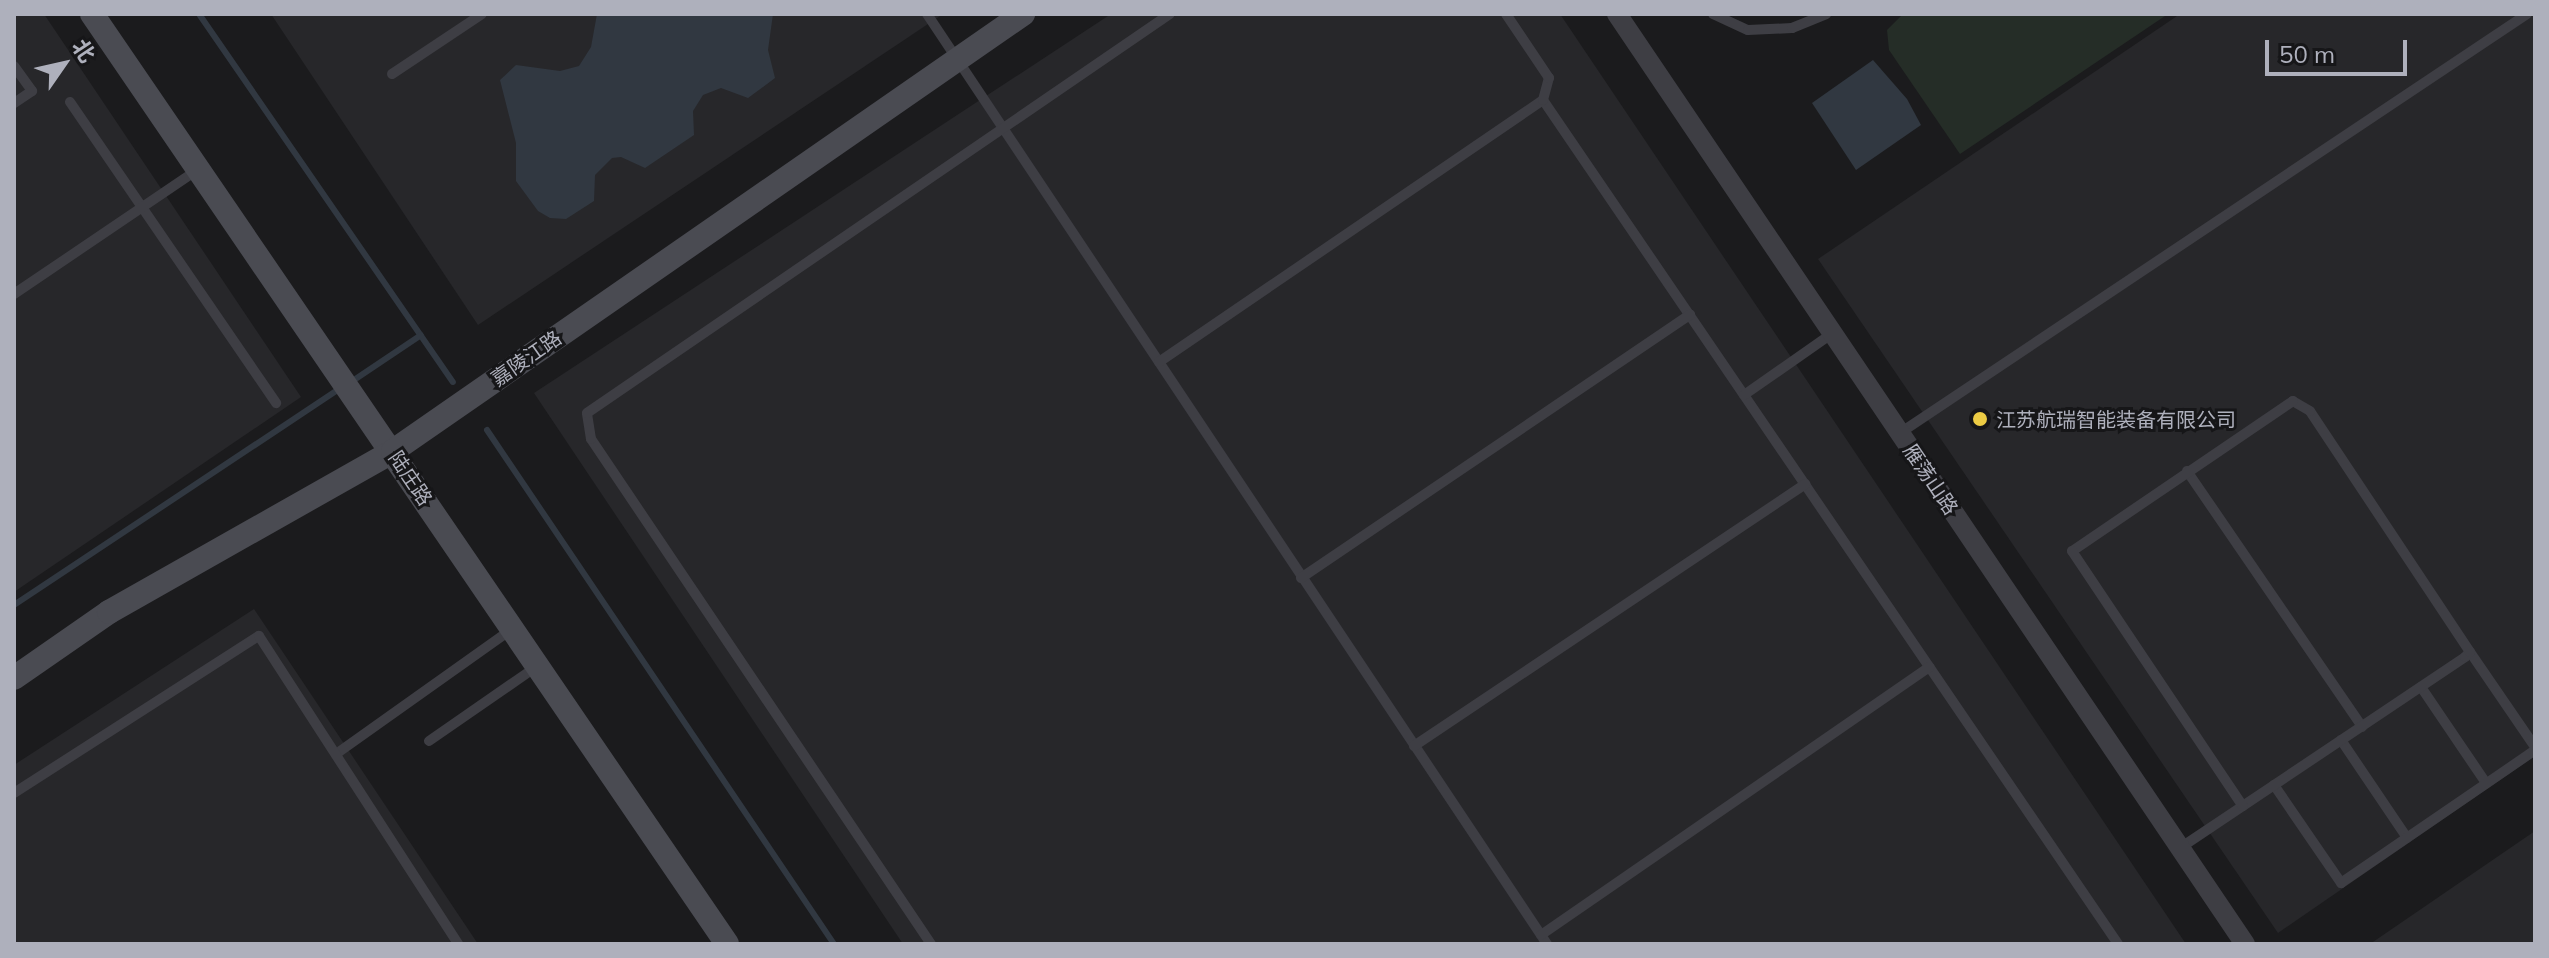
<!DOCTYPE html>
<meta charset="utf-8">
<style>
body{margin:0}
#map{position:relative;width:2549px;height:958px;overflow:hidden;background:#1b1b1d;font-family:Mulish,"Noto Sans SC",sans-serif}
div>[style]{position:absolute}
.built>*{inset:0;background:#27272a}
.green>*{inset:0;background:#252d27}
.water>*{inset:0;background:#313841}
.stream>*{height:6px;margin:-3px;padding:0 3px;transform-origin:3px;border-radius:3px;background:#313841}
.lane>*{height:10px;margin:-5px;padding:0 5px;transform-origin:5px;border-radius:5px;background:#3e3e44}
.street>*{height:20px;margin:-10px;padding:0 10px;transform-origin:10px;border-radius:10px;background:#3e3e44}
.secondary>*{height:24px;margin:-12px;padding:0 12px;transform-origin:12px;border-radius:12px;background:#4a4b52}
.dots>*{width:22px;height:22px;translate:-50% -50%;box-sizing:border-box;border:4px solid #161618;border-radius:50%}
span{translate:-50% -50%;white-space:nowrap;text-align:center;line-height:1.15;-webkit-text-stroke:6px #161618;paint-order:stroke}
.street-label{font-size:20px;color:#aeb0bc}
.poi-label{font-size:20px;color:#aeb0bc}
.left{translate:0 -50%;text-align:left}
.frame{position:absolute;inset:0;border:16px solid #aeb0bc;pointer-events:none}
.north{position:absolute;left:24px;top:24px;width:80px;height:80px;-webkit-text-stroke:6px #161618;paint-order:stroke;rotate:56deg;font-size:22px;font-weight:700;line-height:32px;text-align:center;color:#aeb0bc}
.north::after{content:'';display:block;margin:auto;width:28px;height:36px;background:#aeb0bc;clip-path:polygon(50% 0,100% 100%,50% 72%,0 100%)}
.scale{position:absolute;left:2265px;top:40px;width:142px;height:36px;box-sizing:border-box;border:4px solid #aeb0bc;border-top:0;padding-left:10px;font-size:24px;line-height:28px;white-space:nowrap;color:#aeb0bc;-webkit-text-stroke:6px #161618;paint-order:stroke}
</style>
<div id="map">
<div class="built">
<div style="clip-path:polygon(14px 14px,44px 14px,301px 397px,14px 592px)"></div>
<div style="clip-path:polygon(271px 14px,943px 14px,478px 325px)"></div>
<div style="clip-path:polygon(1111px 14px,1560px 14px,2186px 944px,903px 944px,534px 393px)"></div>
<div style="clip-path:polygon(2180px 14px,2535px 14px,2535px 756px,2278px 933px,1818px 259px)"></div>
<div style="clip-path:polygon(254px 609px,478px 944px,14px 944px,14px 765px)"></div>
<div style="clip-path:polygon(2535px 831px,2535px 944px,2370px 944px)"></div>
</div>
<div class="green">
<div style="clip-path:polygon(1903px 14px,2168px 14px,1960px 154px,1889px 50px,1887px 30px)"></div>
</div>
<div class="water">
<div style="clip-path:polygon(597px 14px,773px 14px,768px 50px,775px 78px,748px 98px,721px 88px,703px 95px,693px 111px,694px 135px,645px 168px,621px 157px,612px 158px,595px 175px,594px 201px,566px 219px,550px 218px,538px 211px,516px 181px,516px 143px,500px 80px,516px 65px,560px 71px,579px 66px,591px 47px)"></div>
<div style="clip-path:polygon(1873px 60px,1907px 99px,1921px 125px,1856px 170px,1812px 103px)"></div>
</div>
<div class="stream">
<div style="left:199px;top:14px;width:447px;rotate:55.4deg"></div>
<div style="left:351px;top:382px;width:84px;rotate:-33.9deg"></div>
<div style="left:487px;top:430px;width:620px;rotate:55.98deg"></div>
<div style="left:14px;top:605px;width:392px;rotate:-33.6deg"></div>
</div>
<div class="lane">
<div style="left:927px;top:14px;width:1118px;rotate:56.31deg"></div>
<div style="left:1713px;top:14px;width:38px;rotate:25deg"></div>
<div style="left:1748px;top:30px;width:44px;rotate:-2.6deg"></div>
<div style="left:1792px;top:28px;width:37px;rotate:-22deg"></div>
<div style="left:14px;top:66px;width:31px;rotate:54deg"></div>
<div style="left:32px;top:91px;width:22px;rotate:146deg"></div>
<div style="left:392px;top:74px;width:108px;rotate:-33.7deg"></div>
<div style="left:1543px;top:100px;width:1021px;rotate:55.73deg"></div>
<div style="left:70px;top:102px;width:365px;rotate:55.6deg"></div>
<div style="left:14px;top:294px;width:220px;rotate:-34.1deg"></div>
<div style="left:1159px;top:362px;width:465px;rotate:-34.3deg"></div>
<div style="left:1543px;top:100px;width:23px;rotate:-75deg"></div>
<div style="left:1549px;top:78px;width:77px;rotate:-123.9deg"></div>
<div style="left:1744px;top:395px;width:108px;rotate:-34.9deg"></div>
<div style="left:1900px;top:433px;width:754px;rotate:-33.75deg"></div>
<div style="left:2187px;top:471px;width:310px;rotate:55.6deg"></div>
<div style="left:1301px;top:578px;width:470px;rotate:-34.1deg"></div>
<div style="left:2470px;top:652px;width:115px;rotate:55.6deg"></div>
<div style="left:2421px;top:687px;width:116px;rotate:55.9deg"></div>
<div style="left:2341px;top:740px;width:118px;rotate:56deg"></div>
<div style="left:429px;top:741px;width:130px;rotate:-34.7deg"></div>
<div style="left:1414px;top:746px;width:471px;rotate:-33.8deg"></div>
<div style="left:336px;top:754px;width:217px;rotate:-35.4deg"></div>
<div style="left:2274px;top:785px;width:119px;rotate:55.6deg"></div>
<div style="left:2341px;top:883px;width:235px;rotate:-34.4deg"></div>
<div style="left:14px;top:793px;width:291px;rotate:-32.7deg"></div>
<div style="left:259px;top:636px;width:367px;rotate:57.1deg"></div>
<div style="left:2180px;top:848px;width:343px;rotate:-33.8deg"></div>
<div style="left:2465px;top:657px;width:7px;rotate:-45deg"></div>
<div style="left:2470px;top:652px;width:289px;rotate:-123.6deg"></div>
<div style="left:2310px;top:411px;width:20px;rotate:-150deg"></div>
<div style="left:2293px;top:401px;width:267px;rotate:145.8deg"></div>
<div style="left:2072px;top:551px;width:307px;rotate:56.2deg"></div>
<div style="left:1541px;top:935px;width:472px;rotate:-34.6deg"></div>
<div style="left:931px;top:944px;width:609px;rotate:-123.95deg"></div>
<div style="left:591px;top:439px;width:26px;rotate:-99deg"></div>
<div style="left:587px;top:413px;width:706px;rotate:-34.39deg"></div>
</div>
<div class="street">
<div style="left:1617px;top:14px;width:1122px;rotate:55.97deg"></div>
</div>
<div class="secondary">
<div style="left:92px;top:14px;width:1126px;rotate:55.67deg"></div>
<div style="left:14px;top:678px;width:116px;rotate:-34.8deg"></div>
<div style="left:109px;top:612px;width:326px;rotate:-29.5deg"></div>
<div style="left:393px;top:451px;width:767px;rotate:-34.75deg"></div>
</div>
<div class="dots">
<div style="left:1980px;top:419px;background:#eccb44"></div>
</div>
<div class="street-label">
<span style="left:526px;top:358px;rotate:-35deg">嘉陵江路</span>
<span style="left:411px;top:478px;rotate:56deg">陆庄路</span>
<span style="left:1931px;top:479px;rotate:56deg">雁荡山路</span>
</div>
<div class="poi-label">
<span class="left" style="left:1996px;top:419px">江苏航瑞智能装备有限公司</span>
</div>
<div class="frame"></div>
<div class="north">北</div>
<div class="scale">50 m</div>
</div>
